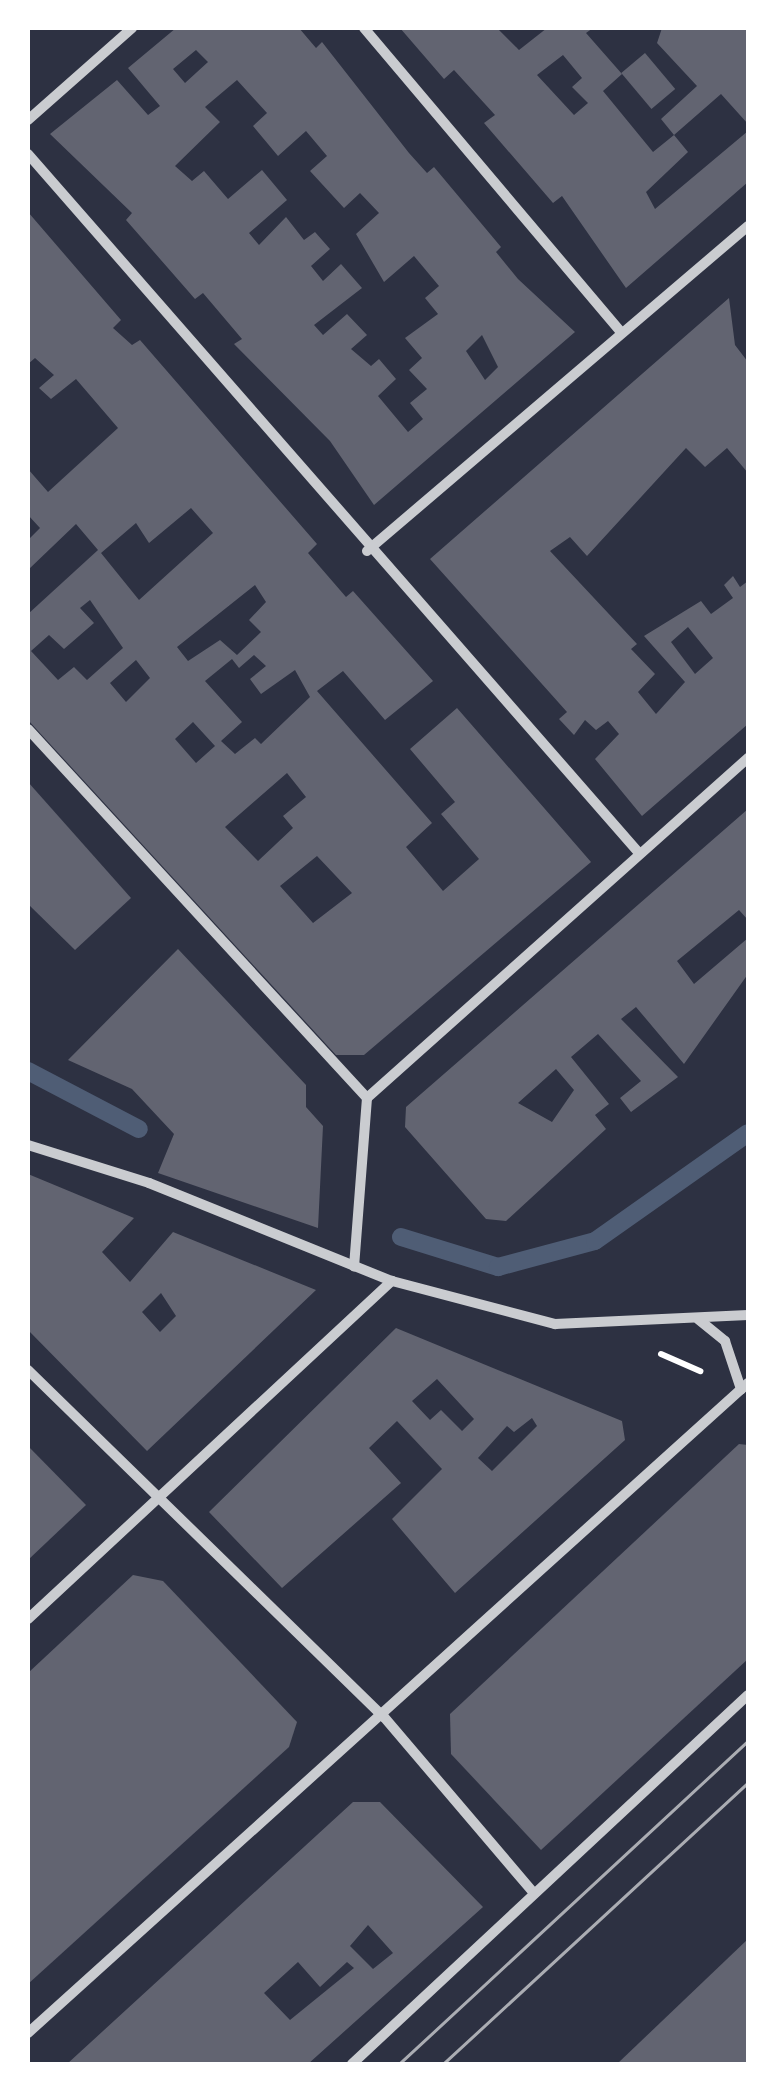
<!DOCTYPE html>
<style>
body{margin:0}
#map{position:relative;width:776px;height:2092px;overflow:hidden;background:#2d3142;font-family:"Exo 2",sans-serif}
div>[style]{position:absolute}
.stream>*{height:18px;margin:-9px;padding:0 9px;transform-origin:9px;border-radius:9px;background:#4f5d75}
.building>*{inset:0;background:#626471;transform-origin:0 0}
.path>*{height:6px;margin:-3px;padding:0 3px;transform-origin:3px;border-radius:3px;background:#fff}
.minor>*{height:10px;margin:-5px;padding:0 5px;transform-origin:5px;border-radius:5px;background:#caccd0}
.tram>*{height:2.5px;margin:-1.25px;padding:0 1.25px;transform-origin:1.25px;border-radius:1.25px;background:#abadb3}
span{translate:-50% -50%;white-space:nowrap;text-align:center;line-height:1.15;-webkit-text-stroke:9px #fff;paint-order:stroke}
.frame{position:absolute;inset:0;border:30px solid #fff;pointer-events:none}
</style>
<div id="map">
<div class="stream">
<div style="left:28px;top:1071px;width:125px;rotate:27.6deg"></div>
<div style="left:401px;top:1237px;width:102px;rotate:17.2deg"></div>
<div style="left:498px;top:1267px;width:100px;rotate:-15deg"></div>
<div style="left:595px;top:1241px;width:187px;rotate:-35.2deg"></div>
</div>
<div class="building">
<div style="clip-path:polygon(evenodd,176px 28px,299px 28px,316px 48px,322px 42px,409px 153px,427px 173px,434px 167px,501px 247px,496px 252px,518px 279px,575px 332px,374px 505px,330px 441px,234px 344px,242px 339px,203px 293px,195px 299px,126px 220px,132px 213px,50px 134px,117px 80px,148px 115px,160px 106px,128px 68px,176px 28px,196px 50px,208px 62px,185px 83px,173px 69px,196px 50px,176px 28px,237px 80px,267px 113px,253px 126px,278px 156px,306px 131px,327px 156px,310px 171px,344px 208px,360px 193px,379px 213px,356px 234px,384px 282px,414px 256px,439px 286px,425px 298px,438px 314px,405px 338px,422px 358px,409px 370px,427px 389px,410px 403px,423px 419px,408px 432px,378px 396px,396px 379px,379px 359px,371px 366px,351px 349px,367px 335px,347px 314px,323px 335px,314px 325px,362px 288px,341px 264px,323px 281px,311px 266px,330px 249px,315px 232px,304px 240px,286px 217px,259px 245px,249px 233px,287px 200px,262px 170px,228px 199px,204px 171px,192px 181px,175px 166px,220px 122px,205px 107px,237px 80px,176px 28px,482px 335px,498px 367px,485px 380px,466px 351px,482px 335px)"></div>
<div style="clip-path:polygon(evenodd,400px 28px,497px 28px,519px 50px,547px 28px,593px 28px,586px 33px,622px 74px,603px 91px,653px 152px,674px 135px,688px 152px,646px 192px,655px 209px,748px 131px,748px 182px,626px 288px,562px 196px,553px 203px,484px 123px,495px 115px,454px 70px,444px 79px,400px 28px,563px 55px,582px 78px,572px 87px,588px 103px,574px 115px,537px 75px,563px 55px)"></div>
<div style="clip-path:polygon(662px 28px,748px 28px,748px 124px,721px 94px,674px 135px,661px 119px,697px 86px,657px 43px)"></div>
<div style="left:645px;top:53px;width:47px;height:31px;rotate:50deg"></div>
<div style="clip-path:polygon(evenodd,28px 212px,121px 320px,113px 328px,132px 345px,140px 340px,317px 544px,308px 553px,346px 597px,353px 591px,433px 681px,385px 720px,343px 671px,317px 691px,432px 823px,406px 847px,443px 891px,479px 859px,441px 814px,455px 802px,410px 749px,457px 708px,591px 862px,364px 1055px,336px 1055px,28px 720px,28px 614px,98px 550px,76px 524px,28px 570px,28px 540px,40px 528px,28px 515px,28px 469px,48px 492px,118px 428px,76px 379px,51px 399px,39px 388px,54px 375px,35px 358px,28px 364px,28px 212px,191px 508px,213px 533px,139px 600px,101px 553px,136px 523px,149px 543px,191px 508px,28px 212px,255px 585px,266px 602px,249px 620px,261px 632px,237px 655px,220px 640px,188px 661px,177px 647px,255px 585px,28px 212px,90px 600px,123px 648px,87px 680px,74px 667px,58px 680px,31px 651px,49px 635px,64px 649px,94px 623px,80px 608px,90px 600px,28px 212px,254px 655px,266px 666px,250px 679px,261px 694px,295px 670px,310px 697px,261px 744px,255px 738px,235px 754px,221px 741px,242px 722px,205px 681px,232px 659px,239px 668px,254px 655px,28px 212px,136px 660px,150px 678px,126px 702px,110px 683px,136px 660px,28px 212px,193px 722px,215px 746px,196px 763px,175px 739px,193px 722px,28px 212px,287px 773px,306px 797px,283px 816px,293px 828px,258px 861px,225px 827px,287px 773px,28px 212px,317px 856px,352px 893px,313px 923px,280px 886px,317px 856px)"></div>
<div style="clip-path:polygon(evenodd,729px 298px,735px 345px,748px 362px,748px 473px,727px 448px,705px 467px,686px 448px,587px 556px,570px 537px,550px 551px,637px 644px,631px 649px,655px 674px,638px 692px,656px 714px,685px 682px,644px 636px,701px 601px,711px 614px,733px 598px,724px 585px,733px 576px,740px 587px,748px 581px,748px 724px,642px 816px,595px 759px,619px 734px,608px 721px,596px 730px,585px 720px,574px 735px,559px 719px,567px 712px,430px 559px,729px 298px,688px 627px,713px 658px,695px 674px,671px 642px,688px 627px)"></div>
<div style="clip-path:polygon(28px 782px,131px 898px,75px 950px,28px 904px)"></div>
<div style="clip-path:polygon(evenodd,748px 809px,748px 920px,739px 910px,677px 961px,694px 984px,748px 938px,748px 974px,684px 1064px,636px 1007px,621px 1019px,678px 1077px,631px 1112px,620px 1098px,641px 1081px,598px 1034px,571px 1057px,609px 1104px,595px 1115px,606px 1129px,506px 1221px,486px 1219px,405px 1127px,406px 1107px,748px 809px,556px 1069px,574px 1090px,552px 1122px,518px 1103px,556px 1069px)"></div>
<div style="clip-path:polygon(178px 949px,306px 1085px,306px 1107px,323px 1126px,318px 1228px,158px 1173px,174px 1134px,132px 1089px,68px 1060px)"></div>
<div style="clip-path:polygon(evenodd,28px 1174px,134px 1218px,102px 1252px,130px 1282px,173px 1232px,316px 1290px,147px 1451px,28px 1330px,28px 1174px,161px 1293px,176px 1316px,160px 1332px,142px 1312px,161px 1293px)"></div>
<div style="clip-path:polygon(evenodd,396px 1328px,622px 1421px,625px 1440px,455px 1593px,392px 1519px,442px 1469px,397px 1421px,369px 1448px,401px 1483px,282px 1588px,209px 1512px,396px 1328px,437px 1379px,474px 1419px,462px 1431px,441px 1410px,430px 1420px,412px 1401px,437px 1379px,396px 1328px,532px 1418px,537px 1426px,492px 1471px,478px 1458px,507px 1426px,514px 1432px,532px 1418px)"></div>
<div style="clip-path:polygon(739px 1444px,748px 1445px,748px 1659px,541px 1850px,451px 1754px,450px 1714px)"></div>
<div style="clip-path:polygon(28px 1446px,86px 1505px,28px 1560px)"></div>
<div style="clip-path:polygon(133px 1575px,163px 1581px,297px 1722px,289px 1747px,28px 1984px,28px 1673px)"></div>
<div style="clip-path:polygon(evenodd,353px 1802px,380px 1802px,483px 1907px,308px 2064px,67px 2064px,353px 1802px,368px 1925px,393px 1953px,373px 1969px,350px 1946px,368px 1925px,353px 1802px,298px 1962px,320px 1987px,347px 1962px,354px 1968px,290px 2020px,264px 1993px,298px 1962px)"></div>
<div style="clip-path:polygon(748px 1939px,748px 2064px,617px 2064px)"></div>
</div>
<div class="path">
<div style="left:661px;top:1354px;width:43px;rotate:23.6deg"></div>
</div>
<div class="minor">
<div style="left:364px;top:28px;width:399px;rotate:49.8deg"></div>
<div style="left:28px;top:120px;width:139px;rotate:-41.5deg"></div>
<div style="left:28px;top:154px;width:928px;rotate:48.84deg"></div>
<div style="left:367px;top:551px;width:501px;rotate:-40.46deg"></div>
<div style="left:28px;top:729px;width:501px;rotate:47.43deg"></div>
<div style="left:367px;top:1098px;width:169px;rotate:94.4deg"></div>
<div style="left:367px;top:1098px;width:511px;rotate:-41.75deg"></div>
<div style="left:28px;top:1145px;width:127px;rotate:17.4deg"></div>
<div style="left:149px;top:1183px;width:262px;rotate:22deg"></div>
<div style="left:392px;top:1281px;width:169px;rotate:14.8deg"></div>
<div style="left:555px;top:1324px;width:193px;rotate:-2.7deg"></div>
<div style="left:698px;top:1319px;width:35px;rotate:39deg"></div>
<div style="left:725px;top:1341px;width:51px;rotate:71.6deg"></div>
<div style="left:28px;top:1370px;width:497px;rotate:44.3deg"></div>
<div style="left:384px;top:1717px;width:228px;rotate:49.6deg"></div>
<div style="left:28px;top:1619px;width:497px;rotate:-42.9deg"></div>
<div style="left:28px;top:2033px;width:970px;rotate:-42.08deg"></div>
<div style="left:352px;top:2064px;width:541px;rotate:-42.98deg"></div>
</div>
<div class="tram">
<div style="left:399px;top:2064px;width:476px;rotate:-42.8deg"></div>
<div style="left:443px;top:2064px;width:415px;rotate:-42.7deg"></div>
</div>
<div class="frame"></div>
</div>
